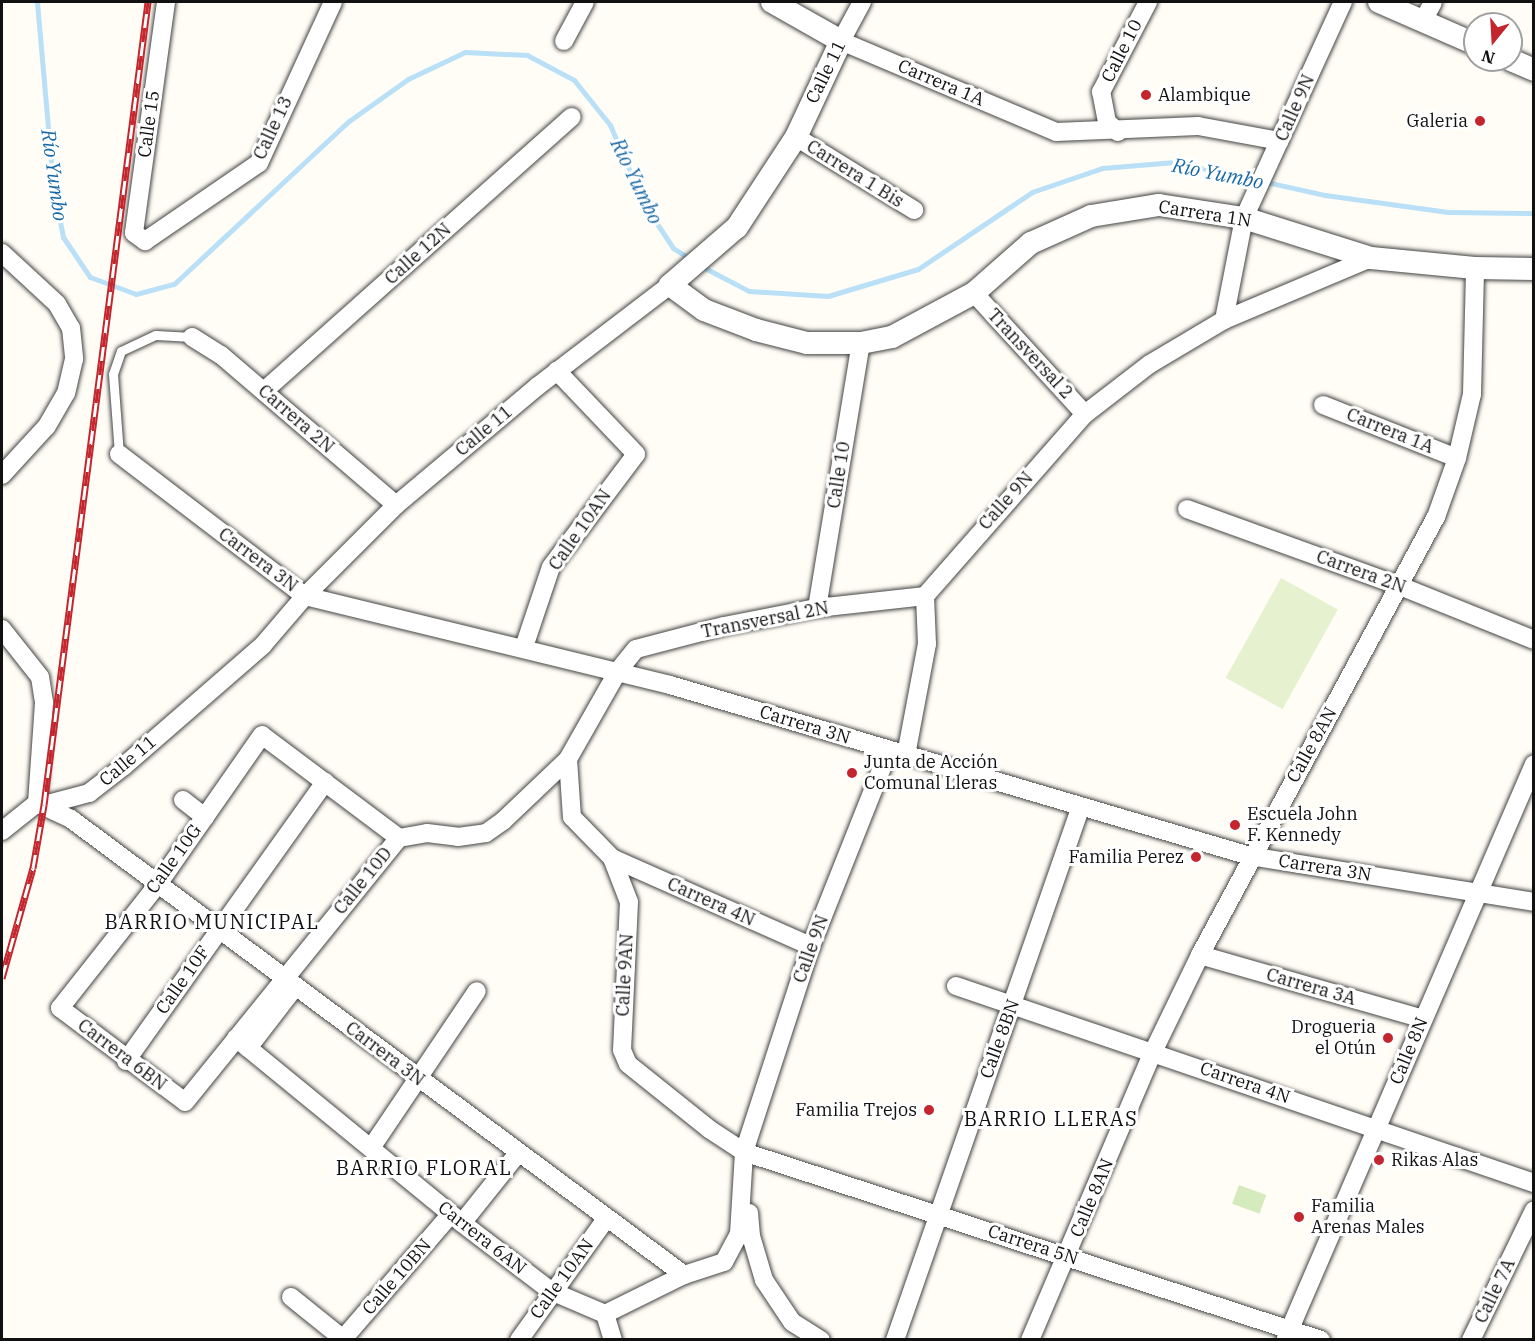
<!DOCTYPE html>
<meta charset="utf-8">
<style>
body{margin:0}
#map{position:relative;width:1535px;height:1341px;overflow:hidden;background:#fffdf5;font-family:"IBM Plex Serif",serif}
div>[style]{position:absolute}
.green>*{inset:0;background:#d5ebbd;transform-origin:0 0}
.pitch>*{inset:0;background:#e6f2cf;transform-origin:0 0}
.stream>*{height:5px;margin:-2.5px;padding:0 2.5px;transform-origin:2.5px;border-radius:2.5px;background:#b9e0f7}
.roads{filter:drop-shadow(0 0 2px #444) drop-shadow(0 0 2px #444)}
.service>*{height:9px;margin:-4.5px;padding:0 4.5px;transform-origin:4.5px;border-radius:4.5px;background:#fff}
.minor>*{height:18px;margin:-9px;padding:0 9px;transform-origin:9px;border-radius:9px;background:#fff}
.tertiary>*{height:22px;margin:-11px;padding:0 11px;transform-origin:11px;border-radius:11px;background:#fff}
.rail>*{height:7px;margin-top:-3.5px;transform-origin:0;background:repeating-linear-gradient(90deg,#fff 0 14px,#c4262e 0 28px);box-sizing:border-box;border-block:2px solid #c4262e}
.dots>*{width:16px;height:16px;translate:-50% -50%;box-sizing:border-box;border:3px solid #fff;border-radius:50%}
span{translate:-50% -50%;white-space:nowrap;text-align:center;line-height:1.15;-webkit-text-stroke:6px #fff;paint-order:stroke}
.street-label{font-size:18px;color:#111}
.poi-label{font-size:18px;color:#111}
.left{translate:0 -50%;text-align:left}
.right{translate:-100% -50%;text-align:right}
.water-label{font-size:20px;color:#1768a6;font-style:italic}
.neighbourhood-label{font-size:20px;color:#111;letter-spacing:1.5px}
.frame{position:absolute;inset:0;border:3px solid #111;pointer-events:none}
.north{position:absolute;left:1463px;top:12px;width:60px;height:60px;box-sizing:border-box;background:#fff;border:2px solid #a0a0a0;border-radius:50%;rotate:198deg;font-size:16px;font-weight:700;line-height:24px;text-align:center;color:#111}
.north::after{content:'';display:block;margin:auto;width:21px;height:27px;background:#c4262e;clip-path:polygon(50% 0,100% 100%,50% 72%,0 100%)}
</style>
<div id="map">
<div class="green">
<div style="left:1239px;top:1185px;width:29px;height:20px;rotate:20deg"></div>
</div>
<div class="pitch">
<div style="left:1281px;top:578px;width:65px;height:114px;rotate:29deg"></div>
</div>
<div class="stream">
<div style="left:37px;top:2px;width:184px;rotate:85deg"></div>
<div style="left:53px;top:185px;width:53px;rotate:79.1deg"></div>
<div style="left:63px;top:237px;width:48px;rotate:56deg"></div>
<div style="left:90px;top:277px;width:49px;rotate:20.3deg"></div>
<div style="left:136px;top:294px;width:39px;rotate:-15deg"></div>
<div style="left:174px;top:284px;width:239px;rotate:-43deg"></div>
<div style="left:349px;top:121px;width:72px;rotate:-35.4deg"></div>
<div style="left:408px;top:79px;width:63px;rotate:-25.3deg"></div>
<div style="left:465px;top:52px;width:62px;rotate:2.8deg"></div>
<div style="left:527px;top:55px;width:53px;rotate:28deg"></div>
<div style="left:574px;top:80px;width:58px;rotate:51.3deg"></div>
<div style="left:610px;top:125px;width:86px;rotate:66.7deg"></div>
<div style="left:644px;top:204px;width:53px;rotate:56.6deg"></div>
<div style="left:673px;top:248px;width:22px;rotate:32deg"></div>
<div style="left:699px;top:265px;width:56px;rotate:27.5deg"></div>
<div style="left:749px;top:291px;width:79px;rotate:3.6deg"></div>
<div style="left:828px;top:296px;width:94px;rotate:-16.7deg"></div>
<div style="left:918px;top:269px;width:138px;rotate:-34deg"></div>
<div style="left:1032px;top:192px;width:74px;rotate:-18.9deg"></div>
<div style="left:1102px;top:168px;width:73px;rotate:-4.7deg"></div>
<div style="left:1175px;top:162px;width:154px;rotate:12.4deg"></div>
<div style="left:1325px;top:195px;width:124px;rotate:7.9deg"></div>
<div style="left:1448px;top:212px;width:86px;rotate:0.7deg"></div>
</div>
<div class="roads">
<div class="service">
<div style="left:119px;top:454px;width:80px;rotate:-94.3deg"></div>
<div style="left:113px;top:374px;width:24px;rotate:-71deg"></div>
<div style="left:121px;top:351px;width:38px;rotate:-25deg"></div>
<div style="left:156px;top:335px;width:36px;rotate:3deg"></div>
</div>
<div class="minor">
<div style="left:166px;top:2px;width:233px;rotate:97.9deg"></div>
<div style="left:134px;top:233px;width:14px;rotate:36deg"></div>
<div style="left:145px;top:241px;width:138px;rotate:-34.4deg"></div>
<div style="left:259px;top:163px;width:177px;rotate:-65.3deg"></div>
<div style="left:862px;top:2px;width:44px;rotate:118.3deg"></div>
<div style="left:841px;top:41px;width:233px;rotate:22.9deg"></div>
<div style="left:1056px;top:132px;width:142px;rotate:-2.4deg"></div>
<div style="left:1198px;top:126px;width:83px;rotate:10.4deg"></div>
<div style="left:1423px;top:21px;width:21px;rotate:-62deg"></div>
<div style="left:564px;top:41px;width:44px;rotate:-61.7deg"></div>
<div style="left:1118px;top:132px;width:15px;rotate:-138deg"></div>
<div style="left:1107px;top:122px;width:31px;rotate:-101deg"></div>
<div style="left:1101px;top:92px;width:102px;rotate:-62.4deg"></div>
<div style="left:796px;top:137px;width:139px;rotate:31.7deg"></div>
<div style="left:2px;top:253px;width:75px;rotate:42.8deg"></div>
<div style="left:57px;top:304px;width:28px;rotate:60deg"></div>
<div style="left:71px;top:328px;width:31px;rotate:84deg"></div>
<div style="left:74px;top:359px;width:35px;rotate:103deg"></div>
<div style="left:66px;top:393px;width:39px;rotate:120deg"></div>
<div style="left:46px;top:427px;width:65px;rotate:132.5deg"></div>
<div style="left:974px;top:293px;width:164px;rotate:47.5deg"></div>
<div style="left:1224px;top:320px;width:104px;rotate:-78.9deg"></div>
<div style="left:1244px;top:218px;width:238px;rotate:-65.4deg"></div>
<div style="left:192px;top:337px;width:34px;rotate:32deg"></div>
<div style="left:221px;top:355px;width:230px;rotate:40.6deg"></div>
<div style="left:264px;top:391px;width:412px;rotate:-41.7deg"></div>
<div style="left:1323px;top:405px;width:144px;rotate:21.6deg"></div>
<div style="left:119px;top:454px;width:234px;rotate:37.4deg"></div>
<div style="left:305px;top:596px;width:376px;rotate:13.7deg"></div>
<div style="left:670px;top:685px;width:605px;rotate:16.43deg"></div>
<div style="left:1250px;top:856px;width:288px;rotate:9.2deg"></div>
<div style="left:1187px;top:509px;width:226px;rotate:19.9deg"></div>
<div style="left:1400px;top:586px;width:144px;rotate:21.9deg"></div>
<div style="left:817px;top:608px;width:269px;rotate:-80.6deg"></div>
<div style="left:2px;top:629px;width:61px;rotate:51.6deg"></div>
<div style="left:40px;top:677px;width:26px;rotate:81deg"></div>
<div style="left:44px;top:703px;width:100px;rotate:94deg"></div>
<div style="left:524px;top:647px;width:84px;rotate:-71.4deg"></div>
<div style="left:551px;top:567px;width:141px;rotate:-53deg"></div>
<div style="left:636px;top:454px;width:115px;rotate:-133.6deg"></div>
<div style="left:906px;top:755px;width:113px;rotate:-79.3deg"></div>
<div style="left:927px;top:644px;width:48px;rotate:-92.4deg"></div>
<div style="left:925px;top:596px;width:242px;rotate:-48.7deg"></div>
<div style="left:1085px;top:414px;width:82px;rotate:-37.6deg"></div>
<div style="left:1150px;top:364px;width:86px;rotate:-30.7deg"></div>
<div style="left:1224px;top:320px;width:160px;rotate:-22.9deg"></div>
<div style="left:568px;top:759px;width:58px;rotate:86.1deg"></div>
<div style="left:572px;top:817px;width:57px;rotate:45.7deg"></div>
<div style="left:612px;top:858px;width:47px;rotate:68.9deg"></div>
<div style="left:629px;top:902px;width:148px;rotate:92.7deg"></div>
<div style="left:622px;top:1050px;width:15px;rotate:67deg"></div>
<div style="left:628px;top:1064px;width:104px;rotate:38.7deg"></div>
<div style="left:709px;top:1129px;width:42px;rotate:33.3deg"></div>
<div style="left:744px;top:1152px;width:607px;rotate:18.05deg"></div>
<div style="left:183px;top:800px;width:28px;rotate:38deg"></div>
<div style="left:37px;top:803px;width:38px;rotate:25deg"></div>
<div style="left:71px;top:819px;width:764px;rotate:36.64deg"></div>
<div style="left:684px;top:1275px;width:42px;rotate:-18deg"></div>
<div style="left:724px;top:1262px;width:32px;rotate:-62deg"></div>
<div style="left:739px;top:1234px;width:82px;rotate:-86.5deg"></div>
<div style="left:744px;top:1152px;width:217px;rotate:-72deg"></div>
<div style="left:811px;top:946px;width:211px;rotate:-68.3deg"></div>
<div style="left:44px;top:805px;width:47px;rotate:-14.9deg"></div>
<div style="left:89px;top:793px;width:44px;rotate:-37.6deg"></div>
<div style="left:124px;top:766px;width:184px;rotate:-41deg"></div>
<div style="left:263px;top:645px;width:65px;rotate:-49.4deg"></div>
<div style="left:305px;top:596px;width:129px;rotate:-45deg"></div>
<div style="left:396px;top:505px;width:185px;rotate:-40deg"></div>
<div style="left:538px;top:386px;width:166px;rotate:-37.4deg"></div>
<div style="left:2px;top:831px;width:45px;rotate:-38.7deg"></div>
<div style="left:399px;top:838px;width:171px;rotate:-143.1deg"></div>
<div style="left:262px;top:735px;width:182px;rotate:124.9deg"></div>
<div style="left:158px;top:884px;width:158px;rotate:128.3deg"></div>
<div style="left:60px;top:1008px;width:156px;rotate:36.9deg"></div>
<div style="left:185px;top:1102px;width:340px;rotate:-51deg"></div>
<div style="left:399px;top:838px;width:28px;rotate:-10deg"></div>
<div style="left:427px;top:833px;width:31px;rotate:7deg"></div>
<div style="left:458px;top:837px;width:28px;rotate:-8deg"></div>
<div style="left:486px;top:833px;width:21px;rotate:-35deg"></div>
<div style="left:503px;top:821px;width:90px;rotate:-43.6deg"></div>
<div style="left:568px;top:759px;width:101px;rotate:-60.4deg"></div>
<div style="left:618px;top:671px;width:28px;rotate:-51deg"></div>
<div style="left:636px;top:649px;width:91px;rotate:-14.6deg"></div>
<div style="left:724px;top:626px;width:95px;rotate:-11deg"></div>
<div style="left:817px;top:608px;width:109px;rotate:-6.3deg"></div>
<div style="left:612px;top:858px;width:218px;rotate:23.9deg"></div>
<div style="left:1200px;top:955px;width:232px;rotate:16deg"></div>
<div style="left:956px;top:986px;width:611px;rotate:18.82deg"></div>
<div style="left:236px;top:1038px;width:292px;rotate:39.3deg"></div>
<div style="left:462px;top:1223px;width:112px;rotate:37.4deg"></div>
<div style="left:551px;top:1291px;width:59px;rotate:23.1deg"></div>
<div style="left:248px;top:1048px;width:77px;rotate:-52.4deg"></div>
<div style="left:126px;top:1061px;width:343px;rotate:-54.5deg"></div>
<div style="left:371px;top:1148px;width:189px;rotate:-56deg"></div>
<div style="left:749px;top:1213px;width:23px;rotate:85deg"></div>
<div style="left:751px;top:1236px;width:46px;rotate:73.5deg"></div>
<div style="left:764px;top:1280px;width:50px;rotate:56.3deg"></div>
<div style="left:792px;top:1322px;width:34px;rotate:32deg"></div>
<div style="left:462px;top:1223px;width:90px;rotate:-51.3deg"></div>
<div style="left:291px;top:1297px;width:67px;rotate:38.9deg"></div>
<div style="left:343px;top:1339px;width:165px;rotate:-49.2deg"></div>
<div style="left:605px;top:1314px;width:88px;rotate:-26.3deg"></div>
<div style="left:605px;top:1314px;width:27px;rotate:73deg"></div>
<div style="left:1286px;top:1338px;width:625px;rotate:-66.63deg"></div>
<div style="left:519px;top:1340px;width:149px;rotate:-54.3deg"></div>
<div style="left:895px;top:1340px;width:565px;rotate:-70.8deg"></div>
<div style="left:1030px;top:1340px;width:313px;rotate:-66.9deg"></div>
<div style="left:1153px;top:1052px;width:108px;rotate:-64.1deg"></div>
<div style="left:1200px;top:955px;width:498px;rotate:-61.7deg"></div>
<div style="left:1436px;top:517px;width:63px;rotate:-70.4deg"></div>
<div style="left:1457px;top:458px;width:66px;rotate:-76.8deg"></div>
<div style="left:1472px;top:394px;width:126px;rotate:-88.6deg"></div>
<div style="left:1471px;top:1340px;width:144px;rotate:-64.1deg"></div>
</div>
<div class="tertiary">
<div style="left:772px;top:2px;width:79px;rotate:29.5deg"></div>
<div style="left:841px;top:41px;width:106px;rotate:115.1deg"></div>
<div style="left:796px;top:137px;width:108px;rotate:123.2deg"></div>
<div style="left:737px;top:227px;width:89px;rotate:139.1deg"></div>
<div style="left:670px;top:285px;width:42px;rotate:36.3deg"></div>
<div style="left:704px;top:310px;width:56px;rotate:21deg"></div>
<div style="left:756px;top:330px;width:53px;rotate:14.3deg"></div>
<div style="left:807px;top:343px;width:54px"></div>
<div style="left:861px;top:343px;width:32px;rotate:-11deg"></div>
<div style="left:892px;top:337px;width:93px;rotate:-28.2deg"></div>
<div style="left:974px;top:293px;width:76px;rotate:-41.3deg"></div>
<div style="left:1031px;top:243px;width:66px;rotate:-24.2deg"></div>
<div style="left:1091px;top:216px;width:69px;rotate:-9.2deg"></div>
<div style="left:1159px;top:205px;width:86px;rotate:8.7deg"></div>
<div style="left:1244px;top:218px;width:133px;rotate:17.5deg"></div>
<div style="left:1371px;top:258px;width:104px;rotate:5.5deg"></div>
<div style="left:1475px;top:268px;width:59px;rotate:1deg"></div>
<div style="left:1379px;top:2px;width:105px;rotate:23.6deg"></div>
<div style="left:1511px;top:60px;width:25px;rotate:23deg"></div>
</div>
</div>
<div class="rail">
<div style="left:2px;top:978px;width:114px;rotate:-74.3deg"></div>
<div style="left:33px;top:868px;width:64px;rotate:-80.1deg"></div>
<div style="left:44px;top:805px;width:810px;rotate:-82.62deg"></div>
</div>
<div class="dots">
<div style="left:1146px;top:95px;background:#c4262e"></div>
<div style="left:1480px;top:121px;background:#c4262e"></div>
<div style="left:852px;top:773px;background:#c4262e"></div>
<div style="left:1235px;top:825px;background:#c4262e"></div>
<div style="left:1196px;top:857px;background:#c4262e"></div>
<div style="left:1388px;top:1038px;background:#c4262e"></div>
<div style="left:929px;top:1110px;background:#c4262e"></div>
<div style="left:1379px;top:1160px;background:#c4262e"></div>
<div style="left:1299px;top:1217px;background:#c4262e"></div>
</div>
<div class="street-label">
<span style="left:1122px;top:51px;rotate:-63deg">Calle 10</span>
<span style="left:826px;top:72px;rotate:-64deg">Calle 11</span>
<span style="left:941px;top:83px;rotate:23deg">Carrera 1A</span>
<span style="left:1295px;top:108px;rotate:-66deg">Calle 9N</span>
<span style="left:149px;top:124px;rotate:-82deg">Calle 15</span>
<span style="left:273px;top:128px;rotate:-65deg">Calle 13</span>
<span style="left:855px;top:174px;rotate:32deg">Carrera 1 Bis</span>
<span style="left:1205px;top:214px;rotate:9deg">Carrera 1N</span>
<span style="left:418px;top:254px;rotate:-42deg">Calle 12N</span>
<span style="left:1030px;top:354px;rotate:47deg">Transversal 2</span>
<span style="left:296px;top:419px;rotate:41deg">Carrera 2N</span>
<span style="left:484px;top:431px;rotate:-40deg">Calle 11</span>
<span style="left:1390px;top:431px;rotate:22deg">Carrera 1A</span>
<span style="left:839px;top:475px;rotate:-81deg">Calle 10</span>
<span style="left:1006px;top:501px;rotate:-48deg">Calle 9N</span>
<span style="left:580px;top:530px;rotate:-55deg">Calle 10AN</span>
<span style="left:258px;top:560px;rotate:37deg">Carrera 3N</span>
<span style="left:1361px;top:572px;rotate:20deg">Carrera 2N</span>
<span style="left:765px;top:620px;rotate:-11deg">Transversal 2N</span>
<span style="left:805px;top:725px;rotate:17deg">Carrera 3N</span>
<span style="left:1312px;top:745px;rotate:-61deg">Calle 8AN</span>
<span style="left:128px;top:761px;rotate:-40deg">Calle 11</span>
<span style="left:174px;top:859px;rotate:-54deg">Calle 10G</span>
<span style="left:1325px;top:868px;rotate:9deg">Carrera 3N</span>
<span style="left:363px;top:881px;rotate:-51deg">Calle 10D</span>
<span style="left:711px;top:902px;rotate:24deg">Carrera 4N</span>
<span style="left:811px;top:949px;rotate:-70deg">Calle 9N</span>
<span style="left:625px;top:975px;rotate:-87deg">Calle 9AN</span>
<span style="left:183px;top:980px;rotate:-55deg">Calle 10F</span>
<span style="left:1311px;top:987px;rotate:16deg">Carrera 3A</span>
<span style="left:1000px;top:1039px;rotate:-70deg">Calle 8BN</span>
<span style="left:1409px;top:1051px;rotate:-67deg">Calle 8N</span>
<span style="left:385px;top:1054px;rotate:37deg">Carrera 3N</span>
<span style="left:122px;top:1055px;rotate:37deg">Carrera 6BN</span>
<span style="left:1245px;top:1083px;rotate:19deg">Carrera 4N</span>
<span style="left:1092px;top:1198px;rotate:-67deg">Calle 8AN</span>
<span style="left:482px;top:1238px;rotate:38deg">Carrera 6AN</span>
<span style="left:1033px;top:1245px;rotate:18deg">Carrera 5N</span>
<span style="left:397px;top:1277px;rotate:-49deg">Calle 10BN</span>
<span style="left:562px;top:1279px;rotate:-54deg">Calle 10AN</span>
<span style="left:1495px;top:1291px;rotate:-64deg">Calle 7A</span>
</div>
<div class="poi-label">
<span class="left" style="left:1158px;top:95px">Alambique</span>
<span class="right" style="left:1468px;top:121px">Galeria</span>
<span class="left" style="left:864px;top:773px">Junta de Acción<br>Comunal Lleras</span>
<span class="left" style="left:1247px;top:825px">Escuela John<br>F. Kennedy</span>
<span class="right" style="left:1184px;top:857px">Familia Perez</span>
<span class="right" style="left:1376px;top:1038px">Drogueria<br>el Otún</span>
<span class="right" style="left:917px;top:1110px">Familia Trejos</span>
<span class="left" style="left:1391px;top:1160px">Rikas Alas</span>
<span class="left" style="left:1311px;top:1217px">Familia<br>Arenas Males</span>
</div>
<div class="water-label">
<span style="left:1218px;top:173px;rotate:11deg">Río Yumbo</span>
<span style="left:55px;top:175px;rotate:82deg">Río Yumbo</span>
<span style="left:637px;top:181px;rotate:64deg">Río Yumbo</span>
</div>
<div class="neighbourhood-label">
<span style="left:212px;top:921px">BARRIO MUNICIPAL</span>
<span style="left:1051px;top:1118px">BARRIO LLERAS</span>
<span style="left:424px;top:1167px">BARRIO FLORAL</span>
</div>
<div class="frame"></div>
<div class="north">N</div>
</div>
